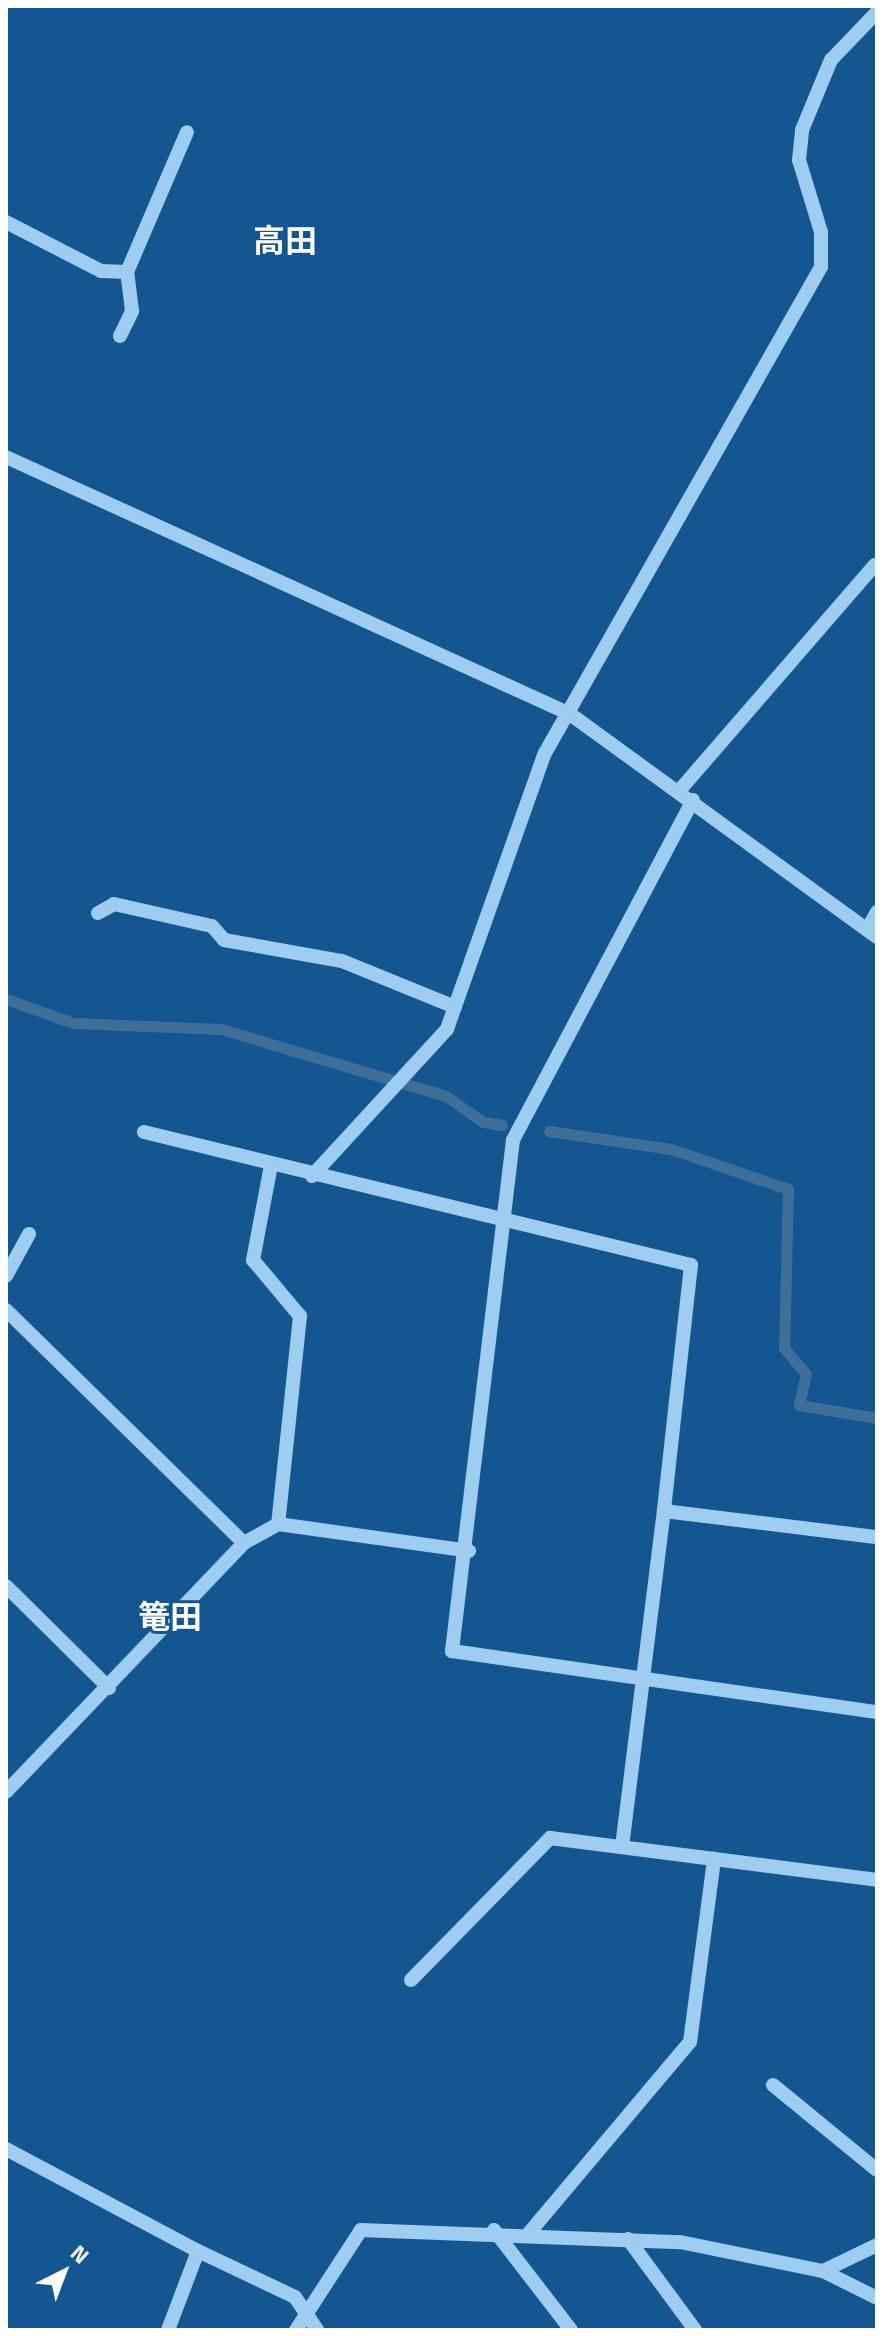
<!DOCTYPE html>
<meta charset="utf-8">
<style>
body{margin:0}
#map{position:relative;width:883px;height:2336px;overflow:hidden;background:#14568f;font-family:"Titillium Web","Noto Sans JP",sans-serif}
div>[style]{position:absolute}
.stream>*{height:11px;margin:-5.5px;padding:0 5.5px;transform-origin:5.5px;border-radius:5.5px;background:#3f6f99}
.minor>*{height:14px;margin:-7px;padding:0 7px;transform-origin:7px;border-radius:7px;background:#9fccf1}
span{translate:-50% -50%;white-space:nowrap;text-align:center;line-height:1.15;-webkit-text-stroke:6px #14568f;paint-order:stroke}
.quarter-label{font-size:32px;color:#fff;font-weight:700}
.frame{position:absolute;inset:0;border:8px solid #fff;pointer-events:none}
.north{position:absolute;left:24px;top:2232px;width:80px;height:80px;-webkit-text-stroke:6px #14568f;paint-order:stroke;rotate:42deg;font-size:22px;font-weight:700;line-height:32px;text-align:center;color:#fff}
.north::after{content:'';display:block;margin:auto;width:28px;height:36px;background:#fff;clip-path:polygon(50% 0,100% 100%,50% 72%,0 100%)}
</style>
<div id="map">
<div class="stream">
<div style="left:6px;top:999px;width:71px;rotate:19.7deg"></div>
<div style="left:73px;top:1023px;width:148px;rotate:2.3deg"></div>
<div style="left:221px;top:1029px;width:235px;rotate:16.6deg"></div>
<div style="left:446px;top:1096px;width:45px;rotate:35.1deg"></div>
<div style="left:483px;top:1122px;width:19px;rotate:9deg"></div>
<div style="left:549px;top:1131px;width:123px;rotate:8.4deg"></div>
<div style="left:671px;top:1149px;width:124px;rotate:18.9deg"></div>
<div style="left:788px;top:1189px;width:159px;rotate:91.4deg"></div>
<div style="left:784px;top:1348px;width:34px;rotate:50deg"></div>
<div style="left:806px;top:1374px;width:32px;rotate:103deg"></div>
<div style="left:799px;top:1405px;width:79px;rotate:9.5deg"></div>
</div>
<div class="minor">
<div style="left:6px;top:222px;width:107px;rotate:27.3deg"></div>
<div style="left:101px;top:271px;width:26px;rotate:2deg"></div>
<div style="left:120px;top:336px;width:28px;rotate:-64deg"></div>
<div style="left:132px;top:311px;width:39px;rotate:-97deg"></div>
<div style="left:127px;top:272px;width:152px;rotate:-66.8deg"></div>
<div style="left:6px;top:457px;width:620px;rotate:24.5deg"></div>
<div style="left:570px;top:714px;width:379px;rotate:36deg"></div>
<div style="left:679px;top:791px;width:299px;rotate:-49.1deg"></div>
<div style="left:693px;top:800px;width:385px;rotate:117.9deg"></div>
<div style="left:513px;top:1140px;width:515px;rotate:96.81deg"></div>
<div style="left:452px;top:1651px;width:429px;rotate:8.2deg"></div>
<div style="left:98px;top:913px;width:18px;rotate:-29deg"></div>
<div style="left:114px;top:904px;width:100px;rotate:12.7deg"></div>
<div style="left:212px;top:926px;width:18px;rotate:49deg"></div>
<div style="left:224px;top:940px;width:120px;rotate:10.1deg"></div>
<div style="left:342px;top:961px;width:122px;rotate:22.2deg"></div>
<div style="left:867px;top:930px;width:21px;rotate:-61deg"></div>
<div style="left:144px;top:1132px;width:563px;rotate:13.67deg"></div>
<div style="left:691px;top:1265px;width:247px;rotate:96.3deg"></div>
<div style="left:664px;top:1511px;width:215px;rotate:7deg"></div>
<div style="left:271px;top:1165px;width:97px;rotate:100.7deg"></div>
<div style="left:253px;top:1260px;width:73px;rotate:50deg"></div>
<div style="left:300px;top:1316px;width:209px;rotate:96deg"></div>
<div style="left:312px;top:1176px;width:200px;rotate:-47.4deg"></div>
<div style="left:447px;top:1029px;width:293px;rotate:-70.5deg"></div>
<div style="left:545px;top:753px;width:559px;rotate:-60.41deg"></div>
<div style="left:821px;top:267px;width:35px;rotate:-90deg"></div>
<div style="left:821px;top:232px;width:75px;rotate:-107deg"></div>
<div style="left:799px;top:160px;width:30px;rotate:-84deg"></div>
<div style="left:802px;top:130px;width:76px;rotate:-67.5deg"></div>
<div style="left:831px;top:60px;width:66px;rotate:-46.2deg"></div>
<div style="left:6px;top:1276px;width:48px;rotate:-61.3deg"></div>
<div style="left:6px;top:1310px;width:333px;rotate:44.4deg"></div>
<div style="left:6px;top:1586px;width:145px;rotate:44.7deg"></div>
<div style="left:6px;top:1792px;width:344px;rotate:-46.3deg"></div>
<div style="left:244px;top:1543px;width:39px;rotate:-29deg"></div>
<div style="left:278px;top:1524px;width:193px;rotate:8deg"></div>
<div style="left:622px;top:1847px;width:339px;rotate:-82.9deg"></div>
<div style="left:411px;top:1980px;width:199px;rotate:-45.6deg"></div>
<div style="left:550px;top:1838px;width:330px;rotate:7.3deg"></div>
<div style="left:773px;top:2085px;width:134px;rotate:39.3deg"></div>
<div style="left:6px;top:2149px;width:217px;rotate:28deg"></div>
<div style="left:198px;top:2251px;width:85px;rotate:110.8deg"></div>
<div style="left:494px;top:2230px;width:126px;rotate:52.4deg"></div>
<div style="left:529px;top:2233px;width:250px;rotate:-49.9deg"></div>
<div style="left:690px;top:2042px;width:185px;rotate:-82.5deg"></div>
<div style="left:628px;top:2239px;width:113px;rotate:53.6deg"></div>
<div style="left:198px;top:2251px;width:107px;rotate:25.4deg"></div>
<div style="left:295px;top:2297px;width:40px;rotate:56deg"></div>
<div style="left:823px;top:2271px;width:60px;rotate:-25.7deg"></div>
<div style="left:296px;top:2330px;width:119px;rotate:-57deg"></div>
<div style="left:361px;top:2230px;width:319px;rotate:2.2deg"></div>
<div style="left:680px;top:2242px;width:146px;rotate:11.5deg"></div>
<div style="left:823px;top:2271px;width:60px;rotate:26.6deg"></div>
</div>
<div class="quarter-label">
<span style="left:285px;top:240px">高田</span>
<span style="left:170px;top:1616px">篭田</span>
</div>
<div class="frame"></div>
<div class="north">N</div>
</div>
